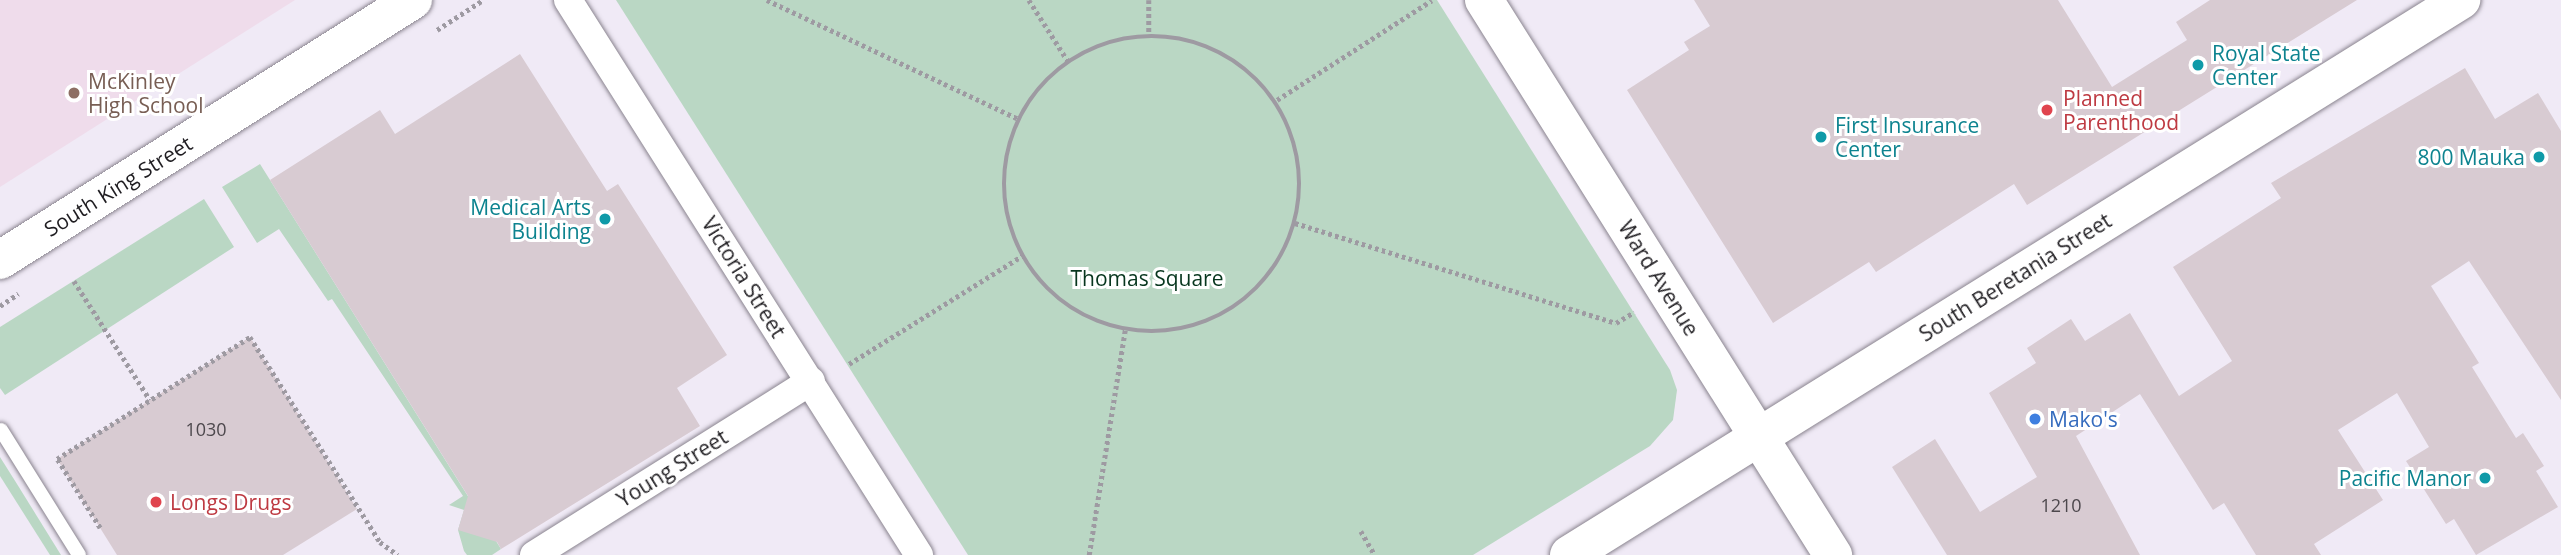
<!DOCTYPE html>
<style>
body{margin:0}
#map{position:relative;width:2561px;height:555px;overflow:hidden;background:#f0eaf6;font-family:"Open Sans",sans-serif}
div>[style]{position:absolute}
.education>*{inset:0;background:#efdceb}
.green>*{inset:0;background:#bad7c4}
.building>*{inset:0;background:#d8cbd2}
.path>*{height:4.5px;margin-top:-2.25px;transform-origin:0;background:repeating-linear-gradient(90deg,#9e9aa2 0 3.5px,transparent 0 7px)}
.path>.ring{margin:-2.25px;padding:0;box-sizing:content-box;background:none;border:4.5px solid #9e9aa2;border-radius:50%}
.roads{filter:drop-shadow(0 0 2px #8a848f) drop-shadow(0 0 2px #8a848f)}
.lane>*{height:14px;margin:-7px;padding:0 7px;transform-origin:7px;border-radius:7px;background:#fff}
.street>*{height:28px;margin:-14px;padding:0 14px;transform-origin:14px;border-radius:14px;background:#fff}
.secondary>*{height:38px;margin:-19px;padding:0 19px;transform-origin:19px;border-radius:19px;background:#fff}
.primary>*{height:38px;margin:-19px;padding:0 19px;transform-origin:19px;border-radius:19px;background:#fff}
.dots>*{width:19px;height:19px;translate:-50% -50%;box-sizing:border-box;border:4px solid #fff;border-radius:50%}
span{translate:-50% -50%;white-space:nowrap;text-align:center;line-height:1.15;-webkit-text-stroke:6px #fff;paint-order:stroke}
.number-label{font-size:18px;color:#4d484d}
.number-label span{-webkit-text-stroke-width:0}
.culture-label{font-size:21px;color:#0d838f}
.left{translate:0 -50%;text-align:left}
.right{translate:-100% -50%;text-align:right}
.education-label{font-size:21px;color:#785e54}
.health-label{font-size:21px;color:#be3a42}
.street-label{font-size:21px;color:#1f1d21}
.park-label{font-size:21px;color:#07361e}
.shop-label{font-size:21px;color:#366cbe}
</style>
<div id="map">
<div class="education">
<div style="clip-path:polygon(0 0,295px 0,0 187px)"></div>
</div>
<div class="green">
<div style="clip-path:polygon(616px 0,1437px 0,1670px 370px,1677px 390px,1673px 420px,1650px 446px,1473px 555px,968px 555px)"></div>
<div style="clip-path:polygon(260px 164px,501px 549px,492px 555px,467px 555px,464px 551px,458px 530px,464px 510px,449px 505px,463px 496px,332px 299px,328px 301px,279px 229px,257px 243px,222px 187px)"></div>
<div style="clip-path:polygon(204px 199px,234px 247px,5px 395px,0 388px,0 327px)"></div>
<div style="clip-path:polygon(0 457px,17px 484px,61px 555px,50px 555px,0 476px)"></div>
</div>
<div class="building">
<div style="clip-path:polygon(1694px 0,2058px 0,2112px 87px,2187px 40px,2176px 22px,2210px 0,2357px 0,2027px 205px,2014px 184px,1876px 272px,1869px 262px,1773px 323px,1627px 90px,1689px 50px,1684px 42px,1710px 26px)"></div>
<div style="clip-path:polygon(520px 54px,607px 191px,618px 184px,727px 355px,677px 388px,700px 426px,501px 549px,497px 542px,458px 530px,468px 496px,270px 180px,380px 110px,395px 134px)"></div>
<div style="clip-path:polygon(2465px 68px,2495px 119px,2538px 93px,2561px 131px,2561px 400px,2469px 261px,2431px 286px,2479px 363px,2472px 367px,2516px 438px,2523px 433px,2544px 466px,2536px 471px,2558px 507px,2476px 555px,2454px 519px,2446px 524px,2406px 461px,2429px 447px,2397px 393px,2338px 430px,2383px 500px,2314px 544px,2321px 555px,2256px 555px,2224px 503px,2213px 510px,2140px 394px,2076px 436px,2140px 555px,1947px 555px,1892px 467px,1935px 439px,1980px 512px,2037px 477px,1989px 393px,2036px 363px,2027px 348px,2071px 319px,2085px 341px,2130px 313px,2179px 396px,2232px 361px,2173px 267px,2281px 198px,2271px 183px)"></div>
<div style="clip-path:polygon(250px 337px,357px 509px,283px 555px,117px 555px,57px 459px)"></div>
</div>
<div class="path">
<div style="left:767px;top:0;width:279px;rotate:25.3deg"></div>
<div style="left:1029px;top:0;width:72px;rotate:57.4deg"></div>
<div style="left:1149px;top:0;width:35px;rotate:90deg"></div>
<div style="left:437px;top:30px;width:55px;rotate:-33.1deg"></div>
<div class="ring" style="left:1004px;top:36px;width:291.5px;height:291.5px"></div>
<div style="left:1277px;top:100px;width:184px;rotate:-32.8deg"></div>
<div style="left:1295px;top:223px;width:336px;rotate:17.3deg"></div>
<div style="left:1616px;top:323px;width:21px;rotate:-31deg"></div>
<div style="left:74px;top:281px;width:141px;rotate:57.4deg"></div>
<div style="left:0;top:306px;width:22px;rotate:-34deg"></div>
<div style="left:849px;top:364px;width:204px;rotate:-32deg"></div>
<div style="left:100px;top:528px;width:81px;rotate:-121.9deg"></div>
<div style="left:57px;top:459px;width:228px;rotate:-32.3deg"></div>
<div style="left:250px;top:337px;width:243px;rotate:57.6deg"></div>
<div style="left:380px;top:542px;width:22px;rotate:36deg"></div>
<div style="left:1361px;top:531px;width:28px;rotate:60deg"></div>
<div style="left:1089px;top:555px;width:228px;rotate:-80.9deg"></div>
</div>
<div class="roads">
<div class="lane">
<div style="left:1px;top:430px;width:147px;rotate:58deg"></div>
</div>
<div class="street">
<div style="left:568px;top:0;width:657px;rotate:57.69deg"></div>
<div style="left:534px;top:555px;width:327px;rotate:-32.1deg"></div>
</div>
<div class="secondary">
<div style="left:1484px;top:0;width:656px;rotate:57.84deg"></div>
</div>
<div class="primary">
<div style="left:0;top:260px;width:488px;rotate:-32.2deg"></div>
<div style="left:1569px;top:555px;width:1051px;rotate:-31.89deg"></div>
</div>
</div>
<div class="dots">
<div style="left:2198px;top:65px;background:#0f9aa8"></div>
<div style="left:74px;top:93px;background:#8d6e63"></div>
<div style="left:2047px;top:110px;background:#e0444e"></div>
<div style="left:1821px;top:137px;background:#0f9aa8"></div>
<div style="left:2539px;top:157px;background:#0f9aa8"></div>
<div style="left:605px;top:219px;background:#0f9aa8"></div>
<div style="left:2035px;top:419px;background:#3f7fe0"></div>
<div style="left:2485px;top:478px;background:#0f9aa8"></div>
<div style="left:156px;top:502px;background:#e0444e"></div>
</div>
<div class="number-label">
<span style="left:206px;top:429px">1030</span>
<span style="left:2061px;top:505px">1210</span>
</div>
<div class="culture-label">
<span class="left" style="left:2212px;top:65px">Royal State<br>Center</span>
<span class="left" style="left:1835px;top:137px">First Insurance<br>Center</span>
<span class="right" style="left:2525px;top:157px">800 Mauka</span>
<span class="right" style="left:591px;top:219px">Medical Arts<br>Building</span>
<span class="right" style="left:2471px;top:478px">Pacific Manor</span>
</div>
<div class="education-label">
<span class="left" style="left:88px;top:93px">McKinley<br>High School</span>
</div>
<div class="health-label">
<span class="left" style="left:2063px;top:110px">Planned<br>Parenthood</span>
<span class="left" style="left:170px;top:502px">Longs Drugs</span>
</div>
<div class="street-label">
<span style="left:118px;top:186px;rotate:-32deg">South King Street</span>
<span style="left:744px;top:277px;rotate:58deg">Victoria Street</span>
<span style="left:2015px;top:277px;rotate:-32deg">South Beretania Street</span>
<span style="left:1659px;top:278px;rotate:58deg">Ward Avenue</span>
<span style="left:672px;top:468px;rotate:-32deg">Young Street</span>
</div>
<div class="park-label">
<span style="left:1147px;top:278px">Thomas Square</span>
</div>
<div class="shop-label">
<span class="left" style="left:2049px;top:419px">Mako's</span>
</div>
</div>
